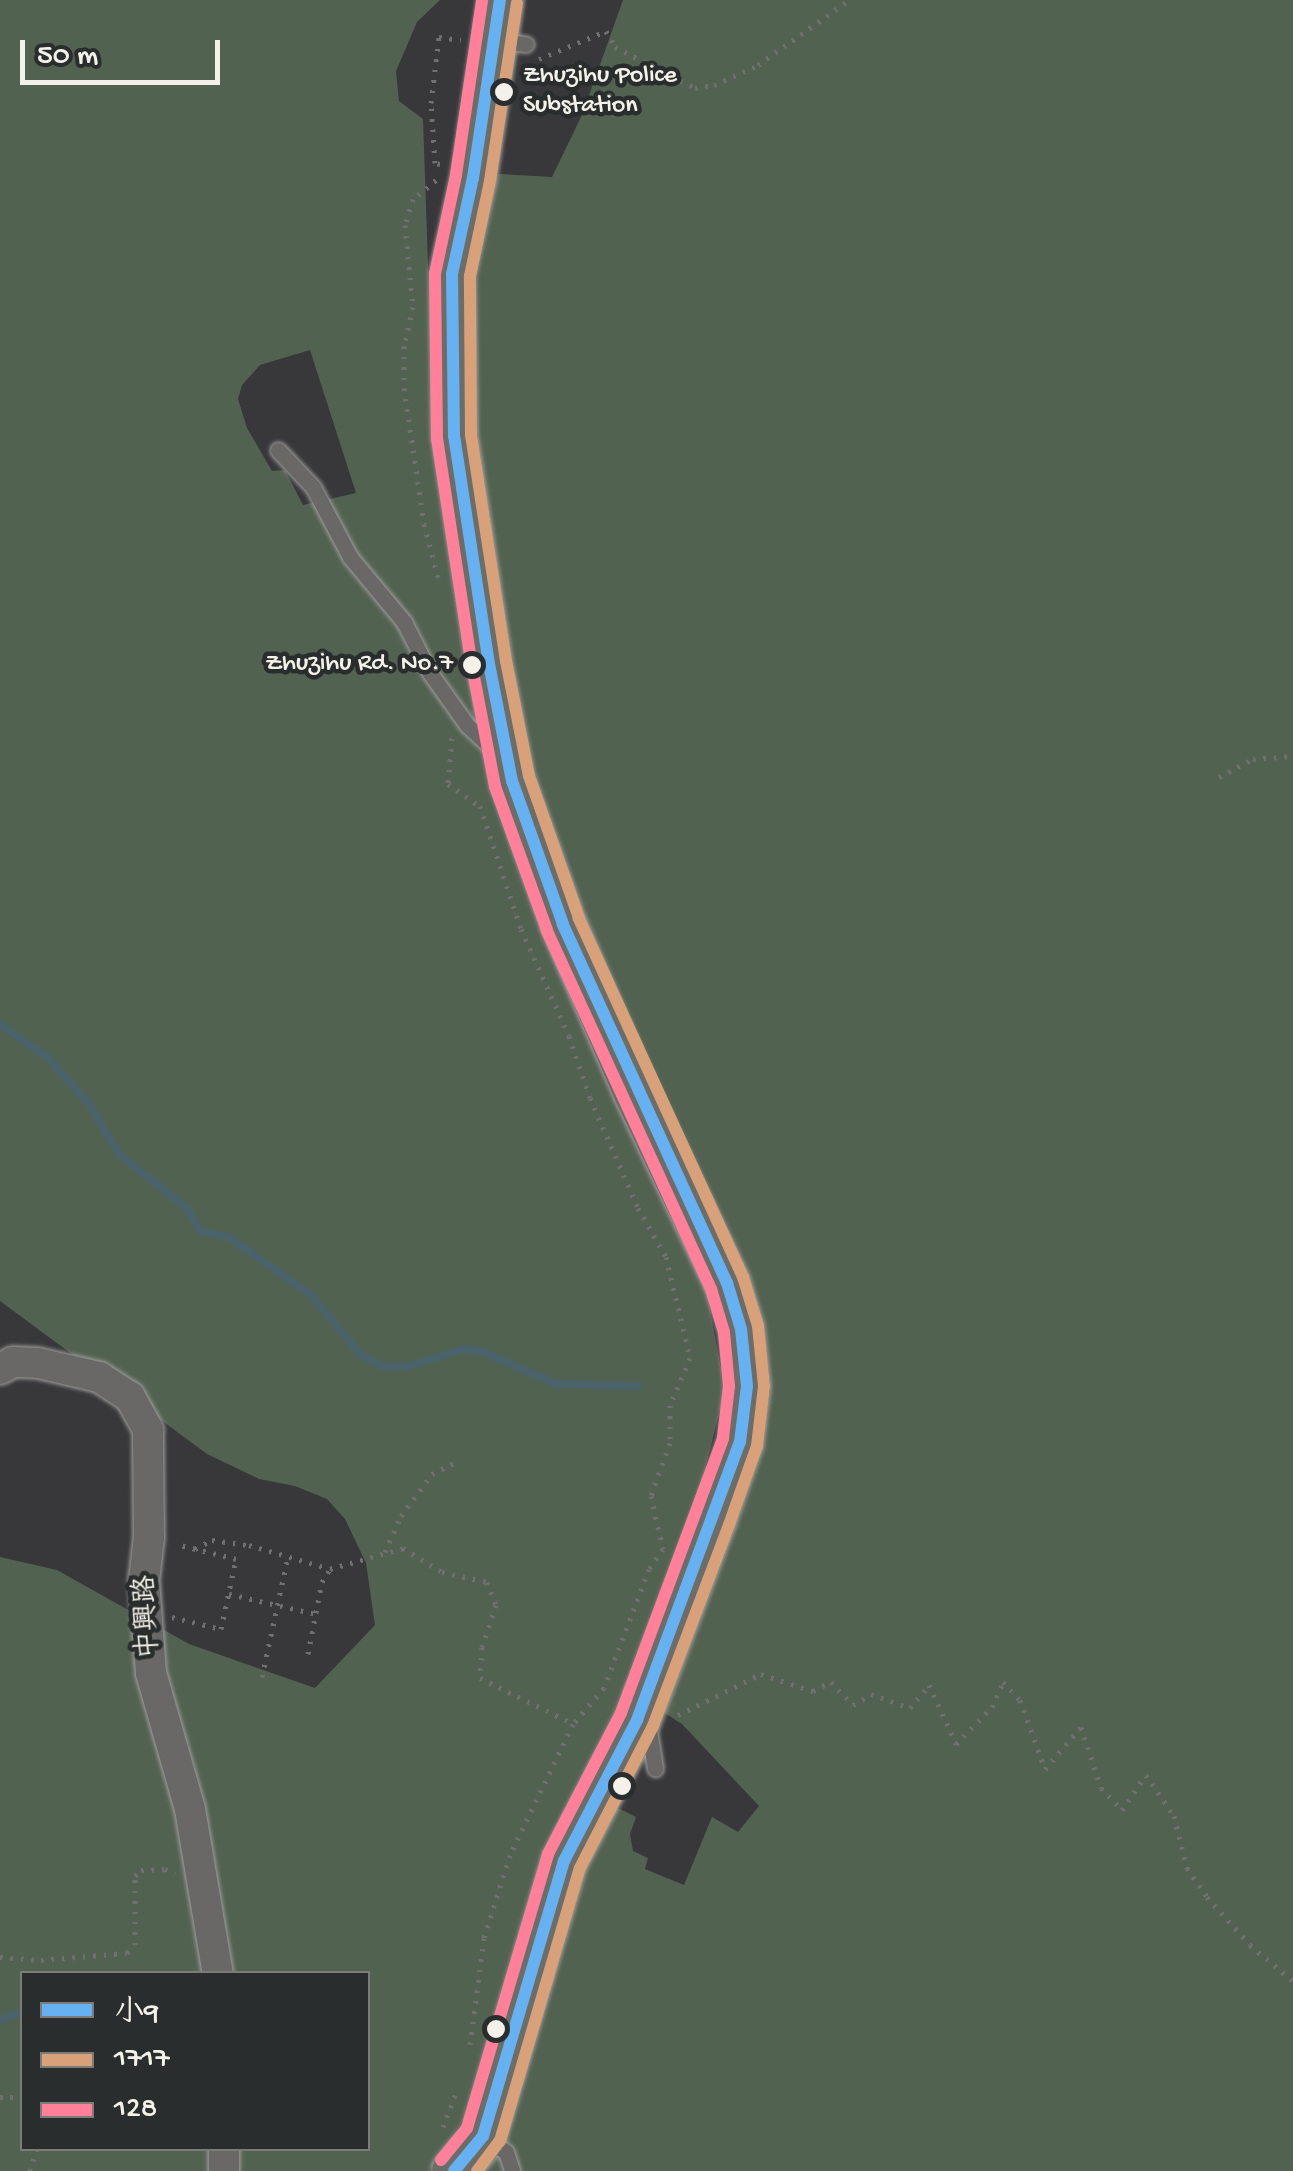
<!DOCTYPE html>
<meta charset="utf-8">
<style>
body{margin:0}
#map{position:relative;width:1293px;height:2171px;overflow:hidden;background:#38383a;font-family:"Gochi Hand","LXGW WenKai TC",sans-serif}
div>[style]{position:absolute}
.green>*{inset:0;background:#526250}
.stream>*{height:8px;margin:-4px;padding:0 4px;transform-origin:4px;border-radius:4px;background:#4a636b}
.path>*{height:5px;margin-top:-2.5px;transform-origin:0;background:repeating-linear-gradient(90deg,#707070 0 2.5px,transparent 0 10.5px)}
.roads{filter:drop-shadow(0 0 2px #9d9d9c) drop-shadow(0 0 2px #9d9d9c)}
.lane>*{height:15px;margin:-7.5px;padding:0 7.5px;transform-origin:7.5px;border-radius:7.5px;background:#696866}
.street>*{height:30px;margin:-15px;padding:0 15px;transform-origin:15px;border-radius:15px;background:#696866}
.primary>*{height:45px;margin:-22.5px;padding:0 22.5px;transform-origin:22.5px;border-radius:22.5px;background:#6d6d68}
.bus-1>*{height:12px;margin:-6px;padding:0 6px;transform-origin:6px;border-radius:6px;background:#66b1f2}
.bus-2>*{height:12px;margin:-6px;padding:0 6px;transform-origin:6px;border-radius:6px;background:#d9a179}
.bus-3>*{height:12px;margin:-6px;padding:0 6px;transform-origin:6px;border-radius:6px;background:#ff8098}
.dots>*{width:28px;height:28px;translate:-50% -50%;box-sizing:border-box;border:5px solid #2a2d2e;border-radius:50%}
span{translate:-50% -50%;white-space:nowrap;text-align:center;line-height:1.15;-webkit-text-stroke:9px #2a2d2e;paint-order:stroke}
.bus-label{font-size:26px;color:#f4f1e8}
.left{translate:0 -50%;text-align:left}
.right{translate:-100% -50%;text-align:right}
.street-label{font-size:28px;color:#f4f1e8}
.legend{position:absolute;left:20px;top:1971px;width:350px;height:180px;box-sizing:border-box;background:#2a2d2e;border:2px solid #7b7b78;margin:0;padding:12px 18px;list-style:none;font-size:30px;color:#f4f1e8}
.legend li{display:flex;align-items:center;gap:20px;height:50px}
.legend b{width:50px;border:2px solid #7b7b78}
.scale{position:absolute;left:20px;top:40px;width:200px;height:45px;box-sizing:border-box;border:5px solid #f4f1e8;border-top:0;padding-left:12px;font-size:30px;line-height:35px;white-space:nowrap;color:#f4f1e8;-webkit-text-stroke:8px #2a2d2e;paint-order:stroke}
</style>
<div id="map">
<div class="green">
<div style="clip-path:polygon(evenodd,0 0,440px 0,417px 22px,396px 71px,399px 101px,423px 119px,432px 381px,543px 928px,612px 1094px,702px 1268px,725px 1390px,694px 1513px,625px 1691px,578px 1788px,636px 1817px,630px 1834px,633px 1851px,648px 1858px,645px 1869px,684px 1885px,712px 1817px,738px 1832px,759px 1806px,682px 1724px,655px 1707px,759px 1413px,649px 1087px,528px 781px,474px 489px,466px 319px,485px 181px,500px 174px,552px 177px,582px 115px,623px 0,1293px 0,1293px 2171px,469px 2171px,479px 2098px,429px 2171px,0 2171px,0 1557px,57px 1570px,189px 1644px,315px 1688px,375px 1625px,366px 1563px,345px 1519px,327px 1499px,295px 1486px,259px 1479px,207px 1454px,0 1301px,0 0,310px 350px,356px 493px,303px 505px,285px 470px,272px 471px,247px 428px,238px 399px,242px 385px,260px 365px,310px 350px,0 0,22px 1974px,368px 1974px,368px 2148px,22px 2148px,22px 1974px)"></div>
</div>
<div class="stream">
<div style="left:0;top:1024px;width:57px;rotate:35.1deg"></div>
<div style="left:47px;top:1057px;width:63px;rotate:48.2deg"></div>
<div style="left:89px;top:1104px;width:58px;rotate:59deg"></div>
<div style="left:119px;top:1154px;width:88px;rotate:38.6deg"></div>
<div style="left:188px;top:1209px;width:25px;rotate:61deg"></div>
<div style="left:200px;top:1231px;width:31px;rotate:13deg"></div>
<div style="left:230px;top:1238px;width:99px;rotate:35.1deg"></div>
<div style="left:311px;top:1295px;width:77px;rotate:50.3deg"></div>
<div style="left:360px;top:1354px;width:26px;rotate:29deg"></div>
<div style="left:383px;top:1367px;width:23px"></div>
<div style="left:406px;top:1367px;width:60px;rotate:-17.5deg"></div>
<div style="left:463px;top:1349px;width:21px;rotate:8deg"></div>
<div style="left:484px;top:1352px;width:79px;rotate:24deg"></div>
<div style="left:556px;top:1384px;width:82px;rotate:1.4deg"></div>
<div style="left:0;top:2020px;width:24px;rotate:-22deg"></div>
</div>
<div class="path">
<div style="left:523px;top:68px;width:13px"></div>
<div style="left:536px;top:68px;width:9px;rotate:-72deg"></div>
<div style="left:539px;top:59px;width:73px;rotate:-22.7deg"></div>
<div style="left:606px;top:31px;width:18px;rotate:61deg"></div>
<div style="left:615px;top:47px;width:90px;rotate:27.1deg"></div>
<div style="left:695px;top:88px;width:19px;rotate:-9deg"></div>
<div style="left:714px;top:85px;width:48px;rotate:-24.4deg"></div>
<div style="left:758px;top:65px;width:112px;rotate:-35.5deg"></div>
<div style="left:440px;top:164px;width:5px;rotate:-169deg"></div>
<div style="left:435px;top:163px;width:60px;rotate:-93.8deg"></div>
<div style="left:431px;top:103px;width:66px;rotate:-83.1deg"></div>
<div style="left:439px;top:37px;width:22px;rotate:8deg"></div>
<div style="left:436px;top:180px;width:30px;rotate:140deg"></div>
<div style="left:413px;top:199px;width:27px;rotate:107deg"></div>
<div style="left:405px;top:225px;width:82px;rotate:84.4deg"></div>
<div style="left:413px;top:307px;width:40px;rotate:103deg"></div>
<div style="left:404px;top:346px;width:42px;rotate:90deg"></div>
<div style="left:404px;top:388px;width:137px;rotate:81.6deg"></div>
<div style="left:424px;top:524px;width:59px;rotate:75.3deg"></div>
<div style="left:452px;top:738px;width:46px;rotate:95deg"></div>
<div style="left:448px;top:784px;width:39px;rotate:35deg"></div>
<div style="left:480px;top:806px;width:130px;rotate:71.6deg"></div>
<div style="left:521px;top:929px;width:117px;rotate:65.8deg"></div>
<div style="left:569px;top:1036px;width:65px;rotate:71.3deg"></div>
<div style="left:590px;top:1098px;width:120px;rotate:66.4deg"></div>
<div style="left:638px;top:1208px;width:56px;rotate:60.3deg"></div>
<div style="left:666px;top:1257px;width:104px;rotate:76.6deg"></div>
<div style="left:690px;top:1358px;width:51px;rotate:113.1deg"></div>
<div style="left:670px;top:1405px;width:38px;rotate:90deg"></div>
<div style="left:670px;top:1443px;width:56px;rotate:109.7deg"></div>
<div style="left:651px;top:1496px;width:54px;rotate:77.2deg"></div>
<div style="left:663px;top:1549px;width:24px;rotate:125deg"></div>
<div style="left:649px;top:1569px;width:127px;rotate:110.7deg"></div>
<div style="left:604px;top:1688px;width:48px;rotate:130.7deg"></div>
<div style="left:573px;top:1724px;width:145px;rotate:115.7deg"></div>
<div style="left:510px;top:1855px;width:87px;rotate:107.4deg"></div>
<div style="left:484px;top:1938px;width:109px;rotate:97.4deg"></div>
<div style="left:1219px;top:777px;width:38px;rotate:-28deg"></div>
<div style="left:1253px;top:759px;width:40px;rotate:-4.3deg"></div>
<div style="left:195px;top:1549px;width:19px;rotate:-28deg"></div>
<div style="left:212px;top:1540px;width:37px;rotate:8deg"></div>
<div style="left:249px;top:1545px;width:84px;rotate:16.5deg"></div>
<div style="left:330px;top:1569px;width:76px;rotate:-16deg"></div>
<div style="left:403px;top:1548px;width:46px;rotate:31.6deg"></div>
<div style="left:442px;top:1572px;width:46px;rotate:12.5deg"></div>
<div style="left:487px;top:1582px;width:25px;rotate:69deg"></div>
<div style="left:496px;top:1605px;width:44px;rotate:108.4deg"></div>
<div style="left:482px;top:1647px;width:31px;rotate:94deg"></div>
<div style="left:480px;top:1678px;width:102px;rotate:26.1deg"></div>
<div style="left:385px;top:1552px;width:39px;rotate:-66deg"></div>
<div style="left:401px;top:1516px;width:52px;rotate:-53.6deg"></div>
<div style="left:432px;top:1474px;width:28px;rotate:-27deg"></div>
<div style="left:229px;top:1594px;width:89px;rotate:12.9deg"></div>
<div style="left:172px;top:1617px;width:50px;rotate:13.8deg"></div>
<div style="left:221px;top:1629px;width:72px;rotate:-77.9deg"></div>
<div style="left:236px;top:1559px;width:62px;rotate:-166deg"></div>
<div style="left:308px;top:1654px;width:73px;rotate:-79deg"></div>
<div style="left:322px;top:1582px;width:15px;rotate:-58deg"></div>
<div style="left:262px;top:1677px;width:123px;rotate:-77.8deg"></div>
<div style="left:678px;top:1715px;width:93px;rotate:-26.3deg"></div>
<div style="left:761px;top:1674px;width:55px;rotate:18.1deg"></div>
<div style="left:813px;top:1691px;width:20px;rotate:-27deg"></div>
<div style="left:831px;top:1682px;width:32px;rotate:46deg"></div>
<div style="left:853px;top:1705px;width:21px;rotate:-31deg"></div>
<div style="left:871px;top:1694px;width:41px;rotate:19.7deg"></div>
<div style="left:910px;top:1708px;width:30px;rotate:-50deg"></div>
<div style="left:929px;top:1685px;width:65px;rotate:65.4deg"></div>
<div style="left:956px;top:1744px;width:52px;rotate:-45.8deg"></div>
<div style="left:992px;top:1707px;width:27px;rotate:-66deg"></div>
<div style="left:1003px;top:1682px;width:25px;rotate:47deg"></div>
<div style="left:1020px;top:1700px;width:73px;rotate:70.1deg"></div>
<div style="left:1045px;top:1769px;width:55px;rotate:-49.4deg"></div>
<div style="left:1081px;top:1727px;width:64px;rotate:71.8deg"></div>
<div style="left:1101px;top:1788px;width:30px;rotate:46deg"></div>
<div style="left:1122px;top:1810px;width:42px;rotate:-55.6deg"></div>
<div style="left:1146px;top:1775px;width:50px;rotate:55.7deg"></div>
<div style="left:1174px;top:1816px;width:54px;rotate:76deg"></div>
<div style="left:1187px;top:1868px;width:35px;rotate:55deg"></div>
<div style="left:1207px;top:1897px;width:64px;rotate:48.1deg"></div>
<div style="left:1250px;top:1945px;width:56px;rotate:39.9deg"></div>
<div style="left:0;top:1957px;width:41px;rotate:4.2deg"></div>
<div style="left:41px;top:1960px;width:86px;rotate:-4.7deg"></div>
<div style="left:127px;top:1953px;width:11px;rotate:-45deg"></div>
<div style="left:135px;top:1945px;width:69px;rotate:-90deg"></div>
<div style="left:135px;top:1876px;width:8px;rotate:-45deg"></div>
<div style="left:141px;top:1870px;width:24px;rotate:-2deg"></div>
<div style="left:165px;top:1869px;width:11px;rotate:27deg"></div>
<div style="left:0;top:2097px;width:22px"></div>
<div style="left:443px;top:2127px;width:40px;rotate:-69deg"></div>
<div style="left:30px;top:2171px;width:24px;rotate:-73deg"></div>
</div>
<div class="roads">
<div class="lane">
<div style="left:500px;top:41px;width:26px;rotate:7deg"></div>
<div style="left:278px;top:450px;width:51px;rotate:46.6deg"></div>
<div style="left:313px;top:487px;width:79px;rotate:62.1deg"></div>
<div style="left:350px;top:557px;width:85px;rotate:50.3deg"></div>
<div style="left:404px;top:622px;width:57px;rotate:63deg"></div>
<div style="left:430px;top:673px;width:64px;rotate:54.6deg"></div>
<div style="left:467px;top:725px;width:40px;rotate:43deg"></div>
<div style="left:643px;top:1726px;width:7px;rotate:34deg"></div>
<div style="left:649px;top:1730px;width:39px;rotate:81deg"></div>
<div style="left:486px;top:2138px;width:24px;rotate:35deg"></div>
<div style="left:506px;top:2152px;width:20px;rotate:72deg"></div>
</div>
<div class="street">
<div style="left:0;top:1369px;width:15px;rotate:-28deg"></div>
<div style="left:13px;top:1362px;width:25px;rotate:2deg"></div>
<div style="left:38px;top:1363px;width:63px;rotate:12.9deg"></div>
<div style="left:99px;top:1377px;width:37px;rotate:33deg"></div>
<div style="left:130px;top:1397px;width:38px;rotate:61deg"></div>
<div style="left:148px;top:1430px;width:107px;rotate:89.5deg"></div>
<div style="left:149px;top:1537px;width:43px;rotate:96.6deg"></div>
<div style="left:144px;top:1580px;width:93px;rotate:85.7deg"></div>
<div style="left:151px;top:1673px;width:141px;rotate:74deg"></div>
<div style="left:190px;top:1809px;width:167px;rotate:80.4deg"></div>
<div style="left:224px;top:2171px;width:23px;rotate:-90deg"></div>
</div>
<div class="primary">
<div style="left:454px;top:2171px;width:45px;rotate:-50.4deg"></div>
<div style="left:483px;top:2136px;width:287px;rotate:-73.6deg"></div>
<div style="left:564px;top:1861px;width:159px;rotate:-62.6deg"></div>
<div style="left:637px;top:1720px;width:215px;rotate:-69.3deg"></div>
<div style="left:713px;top:1519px;width:82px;rotate:-70.7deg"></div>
<div style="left:740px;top:1442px;width:56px;rotate:-82.9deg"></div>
<div style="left:747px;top:1386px;width:57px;rotate:-96deg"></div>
<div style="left:741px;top:1329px;width:48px;rotate:-106.9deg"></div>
<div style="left:727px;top:1283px;width:212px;rotate:-115.5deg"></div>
<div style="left:636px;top:1092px;width:183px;rotate:-113.5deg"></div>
<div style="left:563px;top:924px;width:152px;rotate:-109.6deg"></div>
<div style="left:512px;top:781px;width:119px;rotate:-101.1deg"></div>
<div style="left:489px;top:664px;width:231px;rotate:-98.7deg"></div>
<div style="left:454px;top:436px;width:162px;rotate:-90.7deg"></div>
<div style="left:452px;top:274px;width:98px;rotate:-77.7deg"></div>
<div style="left:473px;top:178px;width:180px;rotate:-81.4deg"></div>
</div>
</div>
<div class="bus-1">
<div style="left:454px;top:2171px;width:45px;rotate:-50.4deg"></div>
<div style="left:483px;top:2136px;width:287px;rotate:-73.6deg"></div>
<div style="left:564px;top:1861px;width:159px;rotate:-62.6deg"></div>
<div style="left:637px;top:1720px;width:296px;rotate:-69.7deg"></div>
<div style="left:740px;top:1442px;width:56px;rotate:-82.9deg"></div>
<div style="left:747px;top:1386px;width:57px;rotate:-96deg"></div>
<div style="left:741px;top:1329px;width:48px;rotate:-106.9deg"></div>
<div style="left:727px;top:1283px;width:395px;rotate:-114.6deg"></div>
<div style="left:563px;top:924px;width:152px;rotate:-109.6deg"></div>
<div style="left:512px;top:781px;width:119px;rotate:-101.1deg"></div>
<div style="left:489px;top:664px;width:231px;rotate:-98.7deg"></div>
<div style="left:454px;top:436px;width:162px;rotate:-90.7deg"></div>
<div style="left:452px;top:274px;width:98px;rotate:-77.7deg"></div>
<div style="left:473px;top:178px;width:180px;rotate:-81.4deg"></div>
</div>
<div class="bus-2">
<div style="left:477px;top:2171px;width:38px;rotate:-53deg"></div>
<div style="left:500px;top:2141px;width:284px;rotate:-73.7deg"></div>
<div style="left:580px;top:1868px;width:160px;rotate:-62.8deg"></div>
<div style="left:653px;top:1726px;width:215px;rotate:-69.3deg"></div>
<div style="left:729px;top:1525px;width:84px;rotate:-70.5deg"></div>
<div style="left:757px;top:1446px;width:60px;rotate:-83.3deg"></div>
<div style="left:764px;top:1386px;width:60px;rotate:-95.7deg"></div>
<div style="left:758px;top:1326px;width:51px;rotate:-107deg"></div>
<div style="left:743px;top:1277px;width:395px;rotate:-114.6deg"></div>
<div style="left:579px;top:918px;width:151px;rotate:-109.4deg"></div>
<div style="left:529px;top:776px;width:117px;rotate:-101.3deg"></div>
<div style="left:506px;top:661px;width:229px;rotate:-98.8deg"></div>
<div style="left:471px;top:435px;width:159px;rotate:-90.4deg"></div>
<div style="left:470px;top:276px;width:97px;rotate:-78.1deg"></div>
<div style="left:490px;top:181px;width:180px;rotate:-81.4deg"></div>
</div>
<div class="bus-3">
<div style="left:441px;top:2160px;width:41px;rotate:-50.9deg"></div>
<div style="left:467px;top:2128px;width:286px;rotate:-73.5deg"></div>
<div style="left:548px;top:1854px;width:159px;rotate:-62.6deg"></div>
<div style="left:621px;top:1713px;width:293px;rotate:-69.6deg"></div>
<div style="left:723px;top:1438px;width:52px;rotate:-83.4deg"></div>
<div style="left:729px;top:1386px;width:54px;rotate:-95.3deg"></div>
<div style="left:724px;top:1332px;width:45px;rotate:-106.8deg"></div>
<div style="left:711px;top:1289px;width:395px;rotate:-114.6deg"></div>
<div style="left:547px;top:930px;width:153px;rotate:-109.9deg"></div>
<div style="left:495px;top:786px;width:121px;rotate:-100.9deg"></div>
<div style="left:472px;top:667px;width:231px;rotate:-98.7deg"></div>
<div style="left:437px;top:439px;width:165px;rotate:-90.7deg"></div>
<div style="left:435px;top:274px;width:101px;rotate:-78deg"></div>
<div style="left:456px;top:175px;width:177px;rotate:-81.5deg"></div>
</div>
<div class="dots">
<div style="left:504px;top:92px;background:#f4f1e8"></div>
<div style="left:472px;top:665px;background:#f4f1e8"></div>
<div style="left:622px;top:1786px;background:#f4f1e8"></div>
<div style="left:496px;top:2029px;background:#f4f1e8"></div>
</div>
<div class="bus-label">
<span class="left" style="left:523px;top:92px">Zhuzihu Police<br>Substation</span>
<span class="right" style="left:453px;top:665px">Zhuzihu Rd. No.7</span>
</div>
<div class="street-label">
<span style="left:149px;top:1617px;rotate:-93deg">中興路</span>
</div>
<ul class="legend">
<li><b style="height:12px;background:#66b1f2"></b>小9</li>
<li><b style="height:12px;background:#d9a179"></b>1717</li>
<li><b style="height:12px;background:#ff8098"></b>128</li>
</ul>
<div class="scale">50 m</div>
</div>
